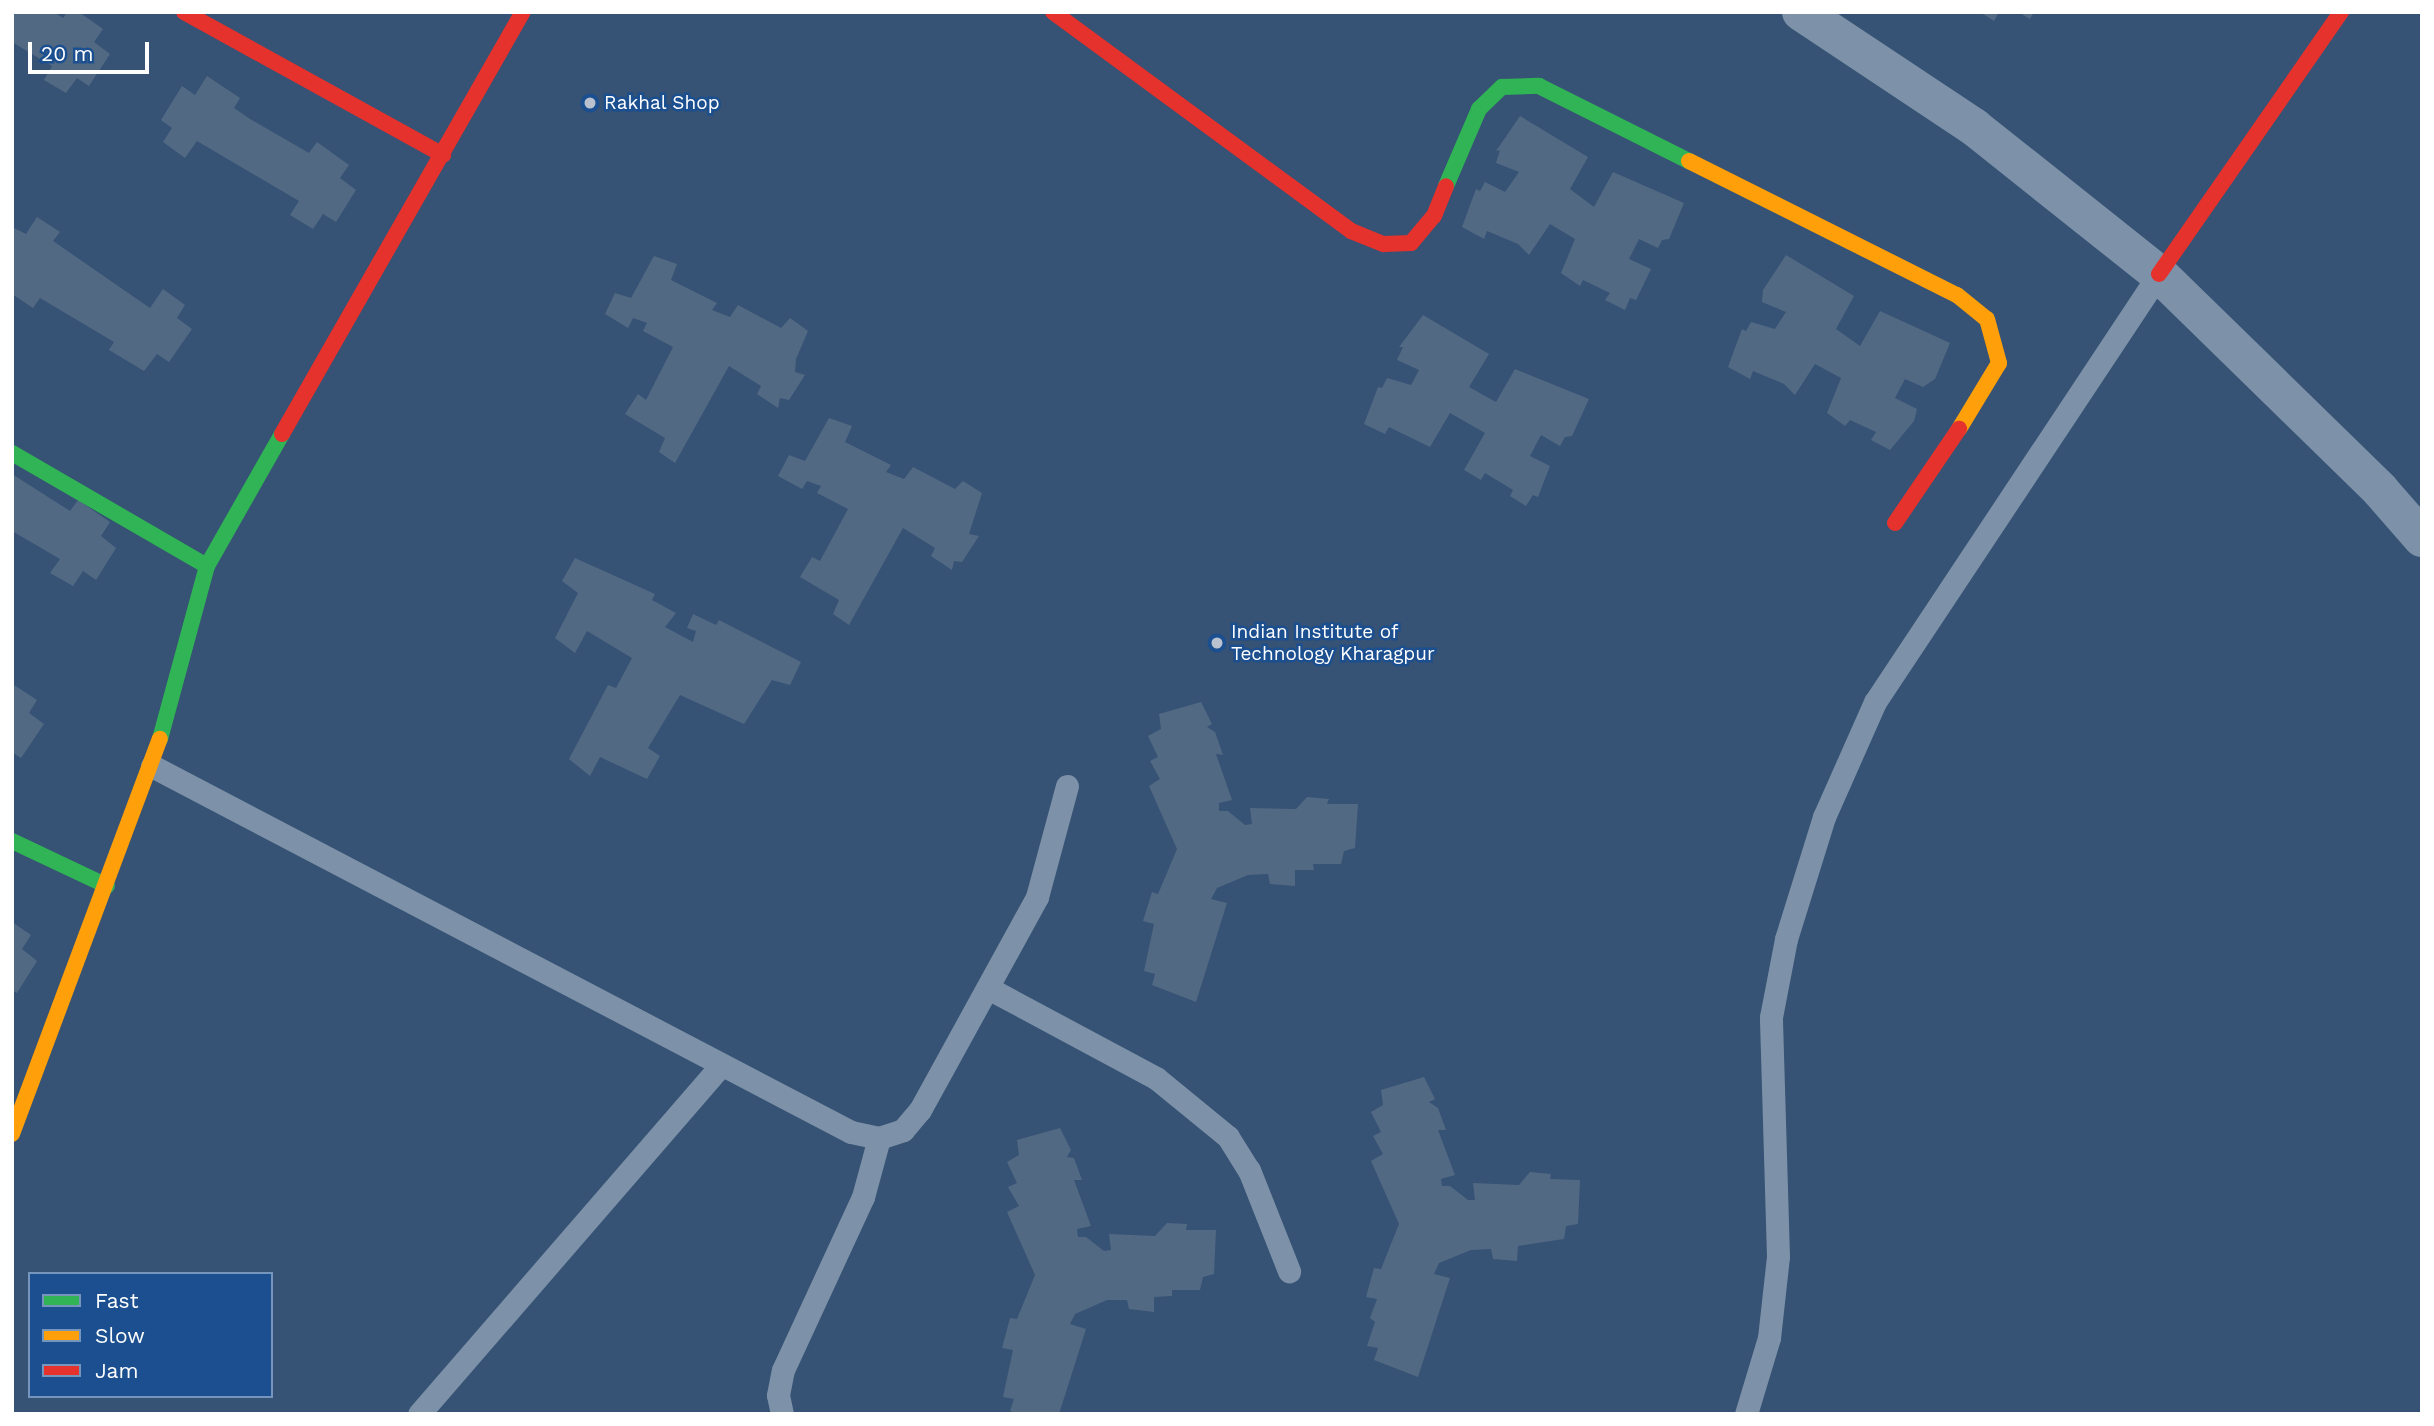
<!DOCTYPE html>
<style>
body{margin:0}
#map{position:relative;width:2434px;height:1426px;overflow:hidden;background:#365274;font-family:"Work Sans",sans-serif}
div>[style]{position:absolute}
.building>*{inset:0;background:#526984}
.lane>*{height:23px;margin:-11.5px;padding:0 11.5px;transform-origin:11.5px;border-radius:11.5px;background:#7d92a8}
.street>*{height:38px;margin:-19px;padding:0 19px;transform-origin:19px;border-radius:19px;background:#7d92a8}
.fast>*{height:16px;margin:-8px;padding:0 8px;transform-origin:8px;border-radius:8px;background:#30b455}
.slow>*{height:16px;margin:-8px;padding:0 8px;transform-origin:8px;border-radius:8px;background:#ff9f0a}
.jam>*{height:16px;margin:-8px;padding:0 8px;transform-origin:8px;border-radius:8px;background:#e5322d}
.dots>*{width:19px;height:19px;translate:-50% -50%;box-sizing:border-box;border:4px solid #1b4f8f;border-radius:50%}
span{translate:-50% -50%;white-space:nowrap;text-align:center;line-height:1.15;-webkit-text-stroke:5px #1b4f8f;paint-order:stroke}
.poi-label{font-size:19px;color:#fff}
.left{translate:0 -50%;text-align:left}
.frame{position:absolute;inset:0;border:14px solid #fff;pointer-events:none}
.legend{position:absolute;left:28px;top:1272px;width:245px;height:126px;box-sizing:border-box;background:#1b4f8f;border:2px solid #7695bc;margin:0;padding:9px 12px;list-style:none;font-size:21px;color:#fff}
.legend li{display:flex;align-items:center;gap:14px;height:35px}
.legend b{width:35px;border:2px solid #7695bc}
.scale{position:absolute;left:28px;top:42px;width:121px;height:32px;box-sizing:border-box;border:4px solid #fff;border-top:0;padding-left:9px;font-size:21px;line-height:24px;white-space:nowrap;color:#fff;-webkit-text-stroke:5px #1b4f8f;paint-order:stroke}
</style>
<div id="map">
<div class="building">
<div style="clip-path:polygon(12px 12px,54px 12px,63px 18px,67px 12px,79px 12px,103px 29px,94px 42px,110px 54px,89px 86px,77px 78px,66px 93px,44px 80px,52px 66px,12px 42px)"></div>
<div style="clip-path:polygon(1980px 12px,1999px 12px,1994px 21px)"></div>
<div style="clip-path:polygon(2018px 12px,2034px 12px,2030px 19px)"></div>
<div style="clip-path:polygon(207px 76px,240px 98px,234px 108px,250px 119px,309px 153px,317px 142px,349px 165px,340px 178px,356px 190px,336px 222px,323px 214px,313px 229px,290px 215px,299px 201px,197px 141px,185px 158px,163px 142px,172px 128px,161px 120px,182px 86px,195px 95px)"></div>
<div style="clip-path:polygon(1520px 116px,1588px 157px,1570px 189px,1594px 207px,1613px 172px,1684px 203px,1669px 239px,1662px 240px,1658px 248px,1639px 239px,1629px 259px,1651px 269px,1636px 300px,1630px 298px,1625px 310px,1605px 300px,1610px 293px,1583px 280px,1580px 286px,1561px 273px,1575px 239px,1550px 224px,1529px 255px,1518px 244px,1487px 231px,1484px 239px,1462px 227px,1476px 189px,1480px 191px,1485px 182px,1505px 192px,1519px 172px,1496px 163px,1500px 150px,1496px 151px)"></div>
<div style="clip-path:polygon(37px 217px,60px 232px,53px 241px,150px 308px,163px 289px,185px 305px,177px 318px,192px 329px,169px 362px,157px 354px,144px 371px,109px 350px,114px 342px,40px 298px,33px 308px,12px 294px,12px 227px,26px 234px)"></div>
<div style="clip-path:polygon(1786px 255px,1854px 296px,1836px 329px,1860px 346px,1880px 311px,1950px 343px,1935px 379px,1923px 387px,1905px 379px,1895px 398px,1917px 409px,1914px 421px,1890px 450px,1871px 440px,1876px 432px,1850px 420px,1845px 426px,1827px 413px,1841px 378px,1815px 364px,1795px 395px,1784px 384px,1753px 371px,1750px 379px,1728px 367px,1742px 329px,1746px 331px,1751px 322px,1775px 329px,1786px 312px,1762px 302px,1763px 290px)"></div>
<div style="clip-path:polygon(654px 256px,677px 264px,671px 280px,717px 303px,712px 310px,730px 317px,738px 305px,781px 328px,790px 318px,808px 331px,796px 359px,795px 372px,805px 375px,789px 400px,780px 398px,778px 408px,757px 394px,761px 386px,729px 366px,675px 463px,659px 452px,665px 438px,625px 414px,638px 394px,646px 400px,673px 347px,643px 331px,647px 323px,633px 318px,628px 328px,605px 314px,615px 293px,631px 298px)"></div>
<div style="clip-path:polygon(1423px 315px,1489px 354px,1469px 387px,1496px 402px,1515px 369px,1589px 399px,1572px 436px,1565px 437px,1560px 446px,1541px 435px,1530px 456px,1550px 466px,1538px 497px,1533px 495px,1526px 506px,1510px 496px,1513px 490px,1485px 473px,1481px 480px,1464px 470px,1485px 433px,1450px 413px,1430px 447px,1389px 427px,1385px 434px,1364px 424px,1378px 387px,1382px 388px,1387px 378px,1411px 385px,1419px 370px,1397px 360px,1403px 347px,1399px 347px)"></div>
<div style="clip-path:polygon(829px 418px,852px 426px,845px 442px,891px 465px,886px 472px,904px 479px,913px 467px,955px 489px,963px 481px,982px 493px,969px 534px,979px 536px,962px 562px,954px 561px,952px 570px,931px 556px,935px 548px,903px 528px,849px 625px,833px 614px,839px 600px,800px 577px,812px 557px,820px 561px,848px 509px,817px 493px,821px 486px,807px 481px,802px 489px,778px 476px,789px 455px,805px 461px)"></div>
<div style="clip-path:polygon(12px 474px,70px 511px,78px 500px,110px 522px,101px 536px,116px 548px,96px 580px,83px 571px,73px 586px,50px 573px,60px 559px,12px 531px)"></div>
<div style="clip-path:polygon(575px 558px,655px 594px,652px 600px,676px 613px,665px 627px,693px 642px,696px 631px,687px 628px,693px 614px,716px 625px,719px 620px,801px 662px,790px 685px,772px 680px,744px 724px,680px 695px,648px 748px,660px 756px,647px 779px,600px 757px,590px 776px,569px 759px,608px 685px,616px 688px,632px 658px,587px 631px,575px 653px,555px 638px,578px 593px,562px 581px)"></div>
<div style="clip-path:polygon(14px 685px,37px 700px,29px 713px,44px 724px,21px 758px,12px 752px)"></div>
<div style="clip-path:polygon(1201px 702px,1212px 724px,1207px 727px,1215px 732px,1223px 755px,1216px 754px,1232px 800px,1219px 803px,1219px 811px,1228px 811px,1245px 825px,1252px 824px,1250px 808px,1296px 809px,1307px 797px,1329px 799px,1327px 804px,1358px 804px,1355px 848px,1344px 851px,1341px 864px,1313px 864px,1314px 870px,1295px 870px,1295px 886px,1270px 884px,1268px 874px,1248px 875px,1217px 888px,1211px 899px,1227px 903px,1196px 1002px,1152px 985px,1155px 974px,1144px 971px,1154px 924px,1143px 921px,1152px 892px,1158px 894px,1177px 849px,1149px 786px,1160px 779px,1150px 761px,1158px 757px,1148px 736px,1161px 729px,1159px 714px)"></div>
<div style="clip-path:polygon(12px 922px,31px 935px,22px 949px,37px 961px,17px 993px,12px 990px)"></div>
<div style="clip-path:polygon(1424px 1077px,1435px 1099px,1429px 1102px,1438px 1108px,1446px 1130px,1438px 1130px,1455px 1175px,1441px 1179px,1442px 1186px,1450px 1186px,1468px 1200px,1475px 1200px,1473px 1183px,1519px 1185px,1530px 1172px,1551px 1174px,1550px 1179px,1580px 1180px,1578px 1224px,1566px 1226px,1564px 1239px,1518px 1246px,1517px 1261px,1493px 1259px,1491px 1249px,1471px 1250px,1439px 1263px,1434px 1274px,1450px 1278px,1418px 1377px,1374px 1360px,1378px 1348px,1367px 1346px,1375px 1322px,1370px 1318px,1377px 1299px,1366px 1297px,1374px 1268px,1381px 1269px,1399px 1224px,1371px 1161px,1383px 1154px,1373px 1136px,1381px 1132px,1371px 1112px,1383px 1105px,1381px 1090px)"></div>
<div style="clip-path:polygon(1060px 1128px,1071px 1150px,1067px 1157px,1074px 1158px,1082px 1180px,1074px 1180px,1091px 1226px,1077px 1229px,1078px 1237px,1086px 1237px,1104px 1251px,1111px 1250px,1109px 1234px,1155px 1236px,1167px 1223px,1187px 1224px,1186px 1230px,1216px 1230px,1214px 1274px,1203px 1277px,1200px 1290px,1172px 1290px,1172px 1296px,1154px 1297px,1154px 1312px,1129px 1309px,1127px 1300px,1107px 1300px,1075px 1314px,1070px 1324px,1086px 1329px,1059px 1414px,1018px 1414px,1010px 1411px,1014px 1399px,1003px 1397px,1013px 1350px,1002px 1348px,1010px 1318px,1017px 1319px,1035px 1275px,1007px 1212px,1019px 1206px,1008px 1187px,1017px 1183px,1007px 1162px,1019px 1155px,1017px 1140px)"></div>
</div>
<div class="lane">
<div style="left:152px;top:766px;width:789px;rotate:27.64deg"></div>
<div style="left:851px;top:1132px;width:29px;rotate:12deg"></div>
<div style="left:879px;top:1138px;width:25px;rotate:-18deg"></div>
<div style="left:903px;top:1130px;width:26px;rotate:-50deg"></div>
<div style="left:920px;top:1110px;width:243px;rotate:-61.2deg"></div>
<div style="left:1037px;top:897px;width:115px;rotate:-74.9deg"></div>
<div style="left:988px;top:988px;width:191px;rotate:28.2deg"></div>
<div style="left:1156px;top:1078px;width:93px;rotate:39.3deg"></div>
<div style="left:1228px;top:1137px;width:39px;rotate:58deg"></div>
<div style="left:1249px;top:1170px;width:109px;rotate:68.4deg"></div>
<div style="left:419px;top:1414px;width:462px;rotate:-49.1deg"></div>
<div style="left:782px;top:1414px;width:19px;rotate:-102deg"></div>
<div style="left:778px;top:1395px;width:25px;rotate:-79deg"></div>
<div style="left:783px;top:1370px;width:191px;rotate:-65.2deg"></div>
<div style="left:863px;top:1197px;width:61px;rotate:-74.8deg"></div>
<div style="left:1746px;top:1414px;width:79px;rotate:-73.2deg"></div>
<div style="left:1769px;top:1338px;width:82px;rotate:-83.7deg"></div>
<div style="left:1778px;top:1256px;width:239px;rotate:-91.7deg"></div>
<div style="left:1771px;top:1017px;width:79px;rotate:-79.1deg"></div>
<div style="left:1786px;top:939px;width:128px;rotate:-72.7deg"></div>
<div style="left:1824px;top:817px;width:126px;rotate:-66.1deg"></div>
<div style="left:1875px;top:702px;width:514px;rotate:-56.43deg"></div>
</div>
<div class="street">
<div style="left:1801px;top:12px;width:208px;rotate:33.6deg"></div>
<div style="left:1974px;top:127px;width:236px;rotate:38.5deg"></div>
<div style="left:2159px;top:274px;width:309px;rotate:44.3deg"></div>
<div style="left:2380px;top:490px;width:64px;rotate:48.8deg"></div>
</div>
<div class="fast">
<div style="left:1446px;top:186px;width:84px;rotate:-66.8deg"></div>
<div style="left:1479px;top:109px;width:32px;rotate:-44deg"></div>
<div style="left:1502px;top:87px;width:37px;rotate:-2deg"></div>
<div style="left:1539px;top:86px;width:168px;rotate:26.6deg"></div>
<div style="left:12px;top:453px;width:225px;rotate:30.1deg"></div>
<div style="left:160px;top:739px;width:179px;rotate:-74.8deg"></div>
<div style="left:207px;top:566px;width:152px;rotate:-60.4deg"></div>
<div style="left:12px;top:841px;width:105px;rotate:25.3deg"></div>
</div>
<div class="slow">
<div style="left:1689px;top:161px;width:300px;rotate:26.6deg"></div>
<div style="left:1957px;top:295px;width:38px;rotate:39deg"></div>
<div style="left:1987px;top:319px;width:46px;rotate:74.7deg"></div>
<div style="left:1999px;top:363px;width:77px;rotate:121.2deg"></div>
<div style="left:12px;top:1134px;width:422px;rotate:-69.5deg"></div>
</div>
<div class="jam">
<div style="left:184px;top:12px;width:296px;rotate:28.9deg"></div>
<div style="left:1053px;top:12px;width:370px;rotate:36.3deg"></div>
<div style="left:1351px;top:231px;width:35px;rotate:22deg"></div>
<div style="left:1384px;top:244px;width:27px;rotate:-2deg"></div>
<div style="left:1411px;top:243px;width:35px;rotate:-50deg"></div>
<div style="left:1434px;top:216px;width:32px;rotate:-68deg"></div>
<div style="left:2159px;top:274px;width:319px;rotate:-55.2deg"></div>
<div style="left:282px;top:434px;width:486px;rotate:-60.3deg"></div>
<div style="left:1895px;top:523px;width:114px;rotate:-55.8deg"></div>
</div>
<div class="dots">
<div style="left:590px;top:103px;background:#b9c2ce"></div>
<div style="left:1217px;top:643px;background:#b9c2ce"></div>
</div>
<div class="poi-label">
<span class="left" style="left:604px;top:103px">Rakhal Shop</span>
<span class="left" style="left:1231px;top:643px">Indian Institute of<br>Technology Kharagpur</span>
</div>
<div class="frame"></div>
<ul class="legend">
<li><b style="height:9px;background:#30b455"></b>Fast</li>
<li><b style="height:9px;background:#ff9f0a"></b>Slow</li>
<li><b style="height:9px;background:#e5322d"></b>Jam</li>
</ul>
<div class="scale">20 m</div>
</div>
